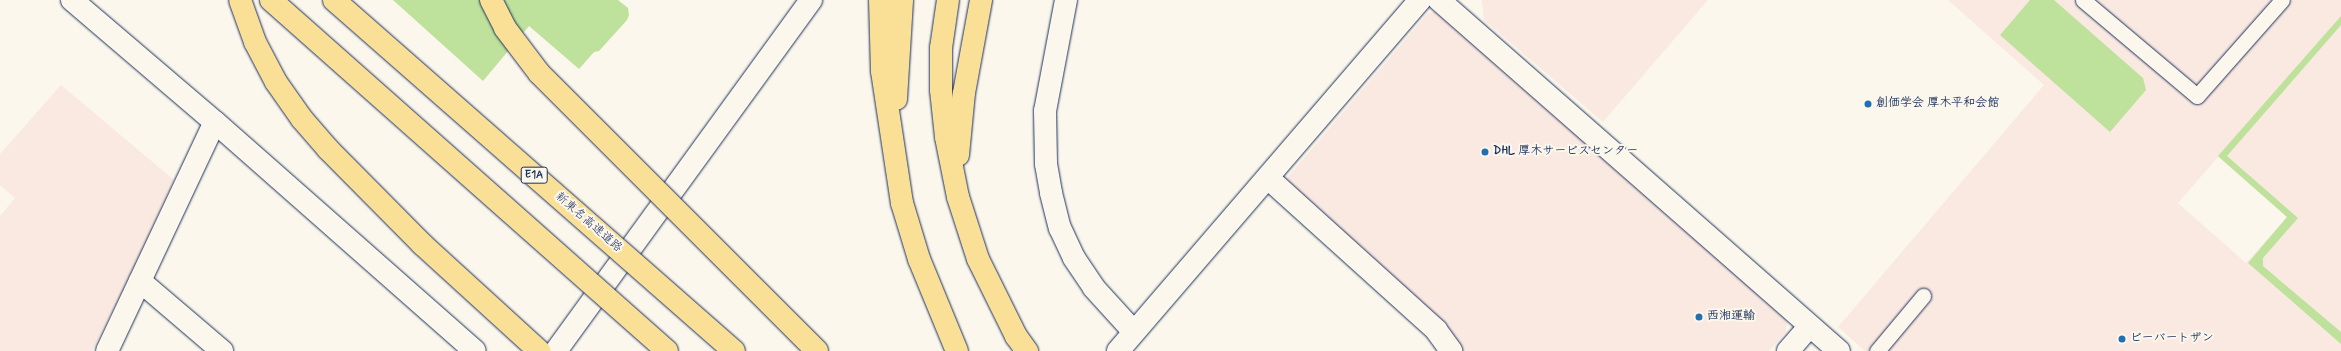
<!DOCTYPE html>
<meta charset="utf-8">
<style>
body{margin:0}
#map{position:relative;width:2341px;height:351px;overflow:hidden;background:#fbf7ec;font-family:Mynerve,"Klee One",sans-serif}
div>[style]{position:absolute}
.built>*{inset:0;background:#fae9e1}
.green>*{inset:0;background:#bee19b}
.roads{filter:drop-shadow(0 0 1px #1b2f5e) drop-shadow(0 0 1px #1b2f5e)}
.service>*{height:15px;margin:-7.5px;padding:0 7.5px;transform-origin:7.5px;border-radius:7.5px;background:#fbf7ec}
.minor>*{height:22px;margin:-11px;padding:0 11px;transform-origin:11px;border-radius:11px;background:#fbf7ec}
.tertiary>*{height:22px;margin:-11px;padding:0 11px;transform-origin:11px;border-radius:11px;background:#fbf7ec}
.motorway>*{height:22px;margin:-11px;padding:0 11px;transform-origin:11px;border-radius:11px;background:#fadf96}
.bridges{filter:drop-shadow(0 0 1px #1b2f5e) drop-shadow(0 0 1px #1b2f5e)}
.motorway-bridge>*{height:22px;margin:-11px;padding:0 11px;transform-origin:11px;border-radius:11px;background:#fadf96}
.dots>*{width:11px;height:11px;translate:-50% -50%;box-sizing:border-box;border:2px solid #fbf7ec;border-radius:50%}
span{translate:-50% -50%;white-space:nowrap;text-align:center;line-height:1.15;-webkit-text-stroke:4px #fbf7ec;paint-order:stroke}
.shield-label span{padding:1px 3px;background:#fbf7ec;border:1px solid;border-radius:3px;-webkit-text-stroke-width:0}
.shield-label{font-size:11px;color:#1b2f5e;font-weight:700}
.poi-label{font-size:12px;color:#1b2f5e;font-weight:700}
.left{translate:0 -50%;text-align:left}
.street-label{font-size:12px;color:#1b2f5e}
</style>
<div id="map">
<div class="built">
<div style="clip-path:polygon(1482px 0,1708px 0,1603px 122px,1484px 20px)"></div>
<div style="clip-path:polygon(evenodd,1948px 0,2341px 0,2341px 351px,1865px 351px,1838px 327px,2044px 85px,1948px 0,2218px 157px,2287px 217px,2246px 263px,2178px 203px,2218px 157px)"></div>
<div style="clip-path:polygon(1436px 12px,1787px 318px,1786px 332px,1769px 351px,1463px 351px,1452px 332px,1286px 179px,1428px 13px)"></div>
<div style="clip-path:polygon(61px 85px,174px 180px,133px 270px,92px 351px,0 351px,0 216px,15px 198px,0 185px,0 154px)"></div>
</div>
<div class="green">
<div style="clip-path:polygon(393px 0,618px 0,628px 8px,629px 15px,627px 20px,599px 51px,594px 52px,579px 69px,529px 26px,483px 81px)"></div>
<div style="clip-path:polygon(2030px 0,2054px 0,2143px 78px,2146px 90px,2110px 132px,2000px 35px)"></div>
<div style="clip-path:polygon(2341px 16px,2341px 25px,2227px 156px,2298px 218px,2263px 258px,2263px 266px,2341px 332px,2341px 344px,2248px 263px,2287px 217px,2218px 156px)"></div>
</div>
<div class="roads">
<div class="service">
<div style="left:2083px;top:0;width:149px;rotate:40.1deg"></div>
<div style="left:2197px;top:96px;width:128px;rotate:-48.5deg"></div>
<div style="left:1877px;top:351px;width:72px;rotate:-50.1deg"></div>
</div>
<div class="minor">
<div style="left:72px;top:0;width:188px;rotate:40.5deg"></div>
<div style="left:215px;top:122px;width:346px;rotate:41.4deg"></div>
<div style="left:1066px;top:0;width:113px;rotate:100.7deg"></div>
<div style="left:1045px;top:111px;width:53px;rotate:88.9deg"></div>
<div style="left:1046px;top:164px;width:29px;rotate:80deg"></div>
<div style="left:1051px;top:193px;width:36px;rotate:76deg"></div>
<div style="left:1060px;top:228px;width:33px;rotate:65deg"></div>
<div style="left:1074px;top:258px;width:36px;rotate:56deg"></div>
<div style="left:1094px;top:288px;width:59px;rotate:47.7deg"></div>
<div style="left:1439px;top:0;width:532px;rotate:41.27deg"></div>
<div style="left:1268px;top:178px;width:227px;rotate:42.1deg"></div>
<div style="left:1436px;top:330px;width:26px;rotate:54deg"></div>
<div style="left:140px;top:281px;width:108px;rotate:40.5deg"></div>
<div style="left:107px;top:351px;width:253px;rotate:-64.8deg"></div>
<div style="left:556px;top:351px;width:434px;rotate:-54deg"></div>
<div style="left:1788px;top:351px;width:33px;rotate:-49deg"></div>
</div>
<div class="tertiary">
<div style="left:1118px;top:351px;width:463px;rotate:-49.3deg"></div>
</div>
<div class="motorway">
<div style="left:240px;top:0;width:45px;rotate:70.3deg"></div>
<div style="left:255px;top:42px;width:45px;rotate:62.3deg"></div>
<div style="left:276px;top:82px;width:45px;rotate:54.9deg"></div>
<div style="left:302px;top:119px;width:40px;rotate:49deg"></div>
<div style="left:328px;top:149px;width:134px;rotate:45.3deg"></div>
<div style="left:422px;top:244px;width:159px;rotate:42.4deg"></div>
<div style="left:880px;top:0;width:71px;rotate:88.4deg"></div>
<div style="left:882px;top:71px;width:134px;rotate:81.4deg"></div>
<div style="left:902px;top:203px;width:59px;rotate:73.1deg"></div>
<div style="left:919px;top:259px;width:100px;rotate:67.6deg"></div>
<div style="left:948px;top:0;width:49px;rotate:98.3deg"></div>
<div style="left:941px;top:48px;width:42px;rotate:90deg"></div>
<div style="left:941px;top:90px;width:47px;rotate:83.9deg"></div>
<div style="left:946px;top:137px;width:61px;rotate:78.7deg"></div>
<div style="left:958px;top:197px;width:65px;rotate:72.1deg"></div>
<div style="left:978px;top:259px;width:86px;rotate:63.7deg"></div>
<div style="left:1016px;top:336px;width:19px;rotate:54deg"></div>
<div style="left:896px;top:99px;width:99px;rotate:-86.5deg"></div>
<div style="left:958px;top:155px;width:62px;rotate:-84.5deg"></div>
<div style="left:964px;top:93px;width:95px;rotate:-79.6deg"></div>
</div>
</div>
<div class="bridges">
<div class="motorway-bridge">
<div style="left:271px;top:0;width:529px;rotate:41.55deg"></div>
<div style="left:334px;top:0;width:532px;rotate:41.27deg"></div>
<div style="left:491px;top:0;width:31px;rotate:63deg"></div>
<div style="left:505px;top:28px;width:56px;rotate:52.9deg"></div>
<div style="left:539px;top:73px;width:393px;rotate:45deg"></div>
</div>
</div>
<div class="dots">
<div style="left:1868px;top:104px;background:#1f6fb2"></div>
<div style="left:1485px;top:152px;background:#1f6fb2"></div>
<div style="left:1699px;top:317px;background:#1f6fb2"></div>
<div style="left:2122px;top:339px;background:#1f6fb2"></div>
</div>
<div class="shield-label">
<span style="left:534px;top:175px">E1A</span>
</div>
<div class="poi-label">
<span class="left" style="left:1876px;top:104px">創価学会 厚木平和会館</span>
<span class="left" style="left:1493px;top:152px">DHL 厚木サービスセンター</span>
<span class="left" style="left:1707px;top:317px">西湘運輸</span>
<span class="left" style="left:2130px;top:339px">ビーバートザン</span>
</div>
<div class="street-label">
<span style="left:588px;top:223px;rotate:41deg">新東名高速道路</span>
</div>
</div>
